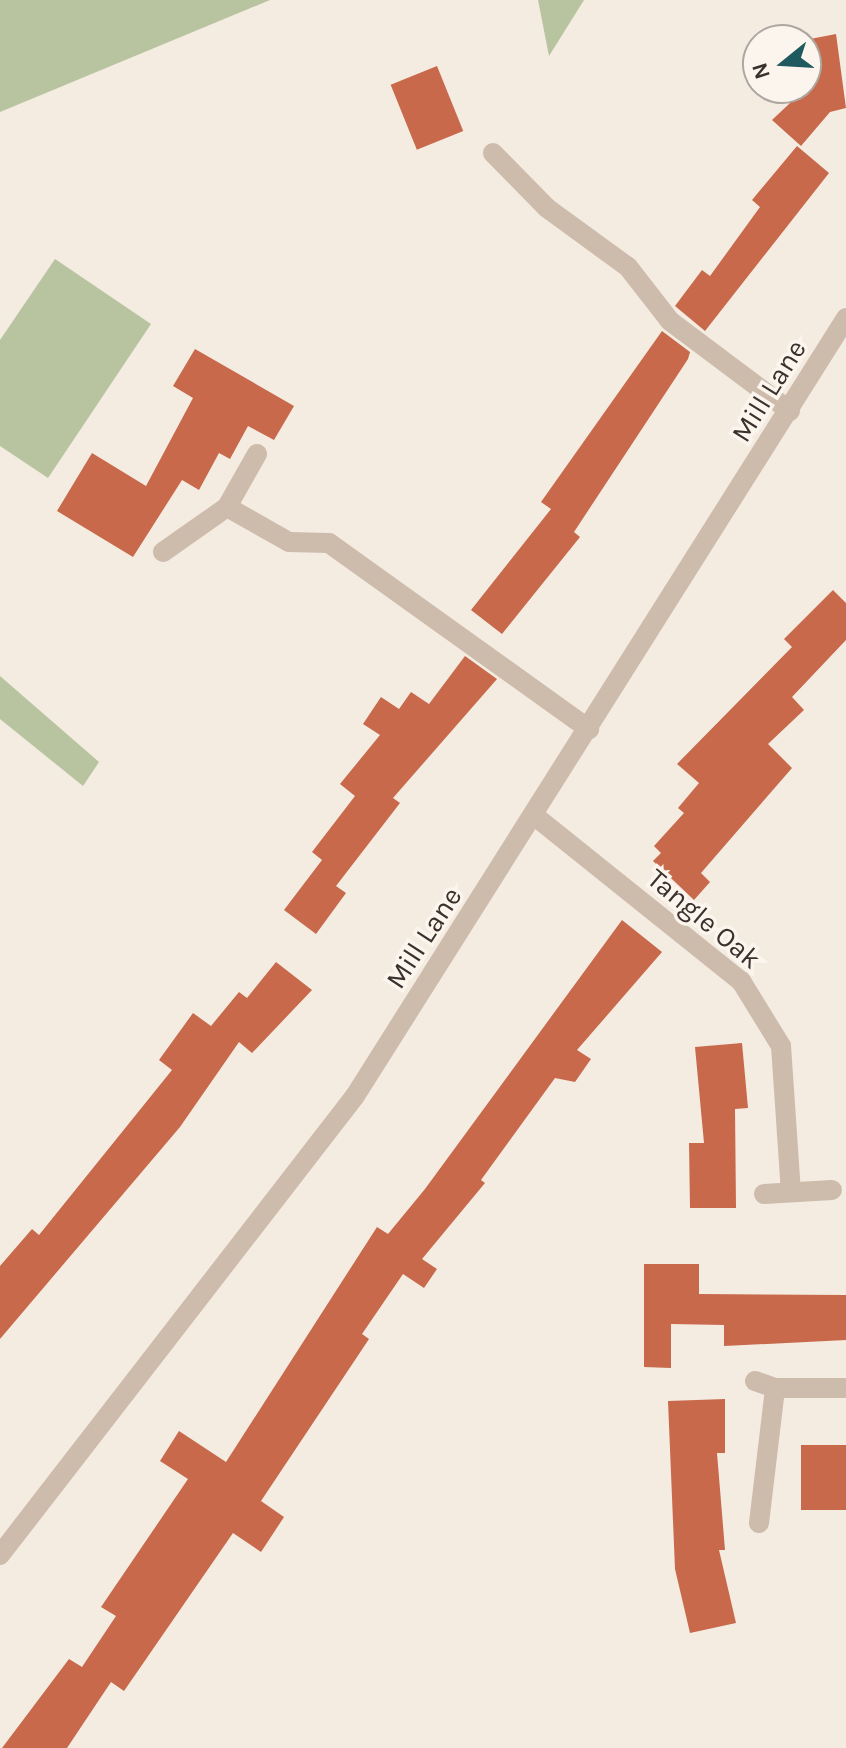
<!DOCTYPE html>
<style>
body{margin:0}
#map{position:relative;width:846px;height:1748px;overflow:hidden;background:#f4ebe1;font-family:Karla,sans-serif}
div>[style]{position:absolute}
.green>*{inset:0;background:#b8c4a0}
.building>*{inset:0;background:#c8694b;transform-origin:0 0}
.minor>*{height:20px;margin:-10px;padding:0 10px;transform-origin:10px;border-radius:10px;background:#cdbbac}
span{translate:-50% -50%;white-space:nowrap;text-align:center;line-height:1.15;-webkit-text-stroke:7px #fbf5ee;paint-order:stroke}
.street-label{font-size:28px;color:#3b302b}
.north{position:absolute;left:742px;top:24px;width:80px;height:80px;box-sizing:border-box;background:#fbf5ee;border:2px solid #aea6a0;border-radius:50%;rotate:252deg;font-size:22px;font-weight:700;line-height:32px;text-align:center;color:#3b302b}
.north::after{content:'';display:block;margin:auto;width:28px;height:36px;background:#1f5a5e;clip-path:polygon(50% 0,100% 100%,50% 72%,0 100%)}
</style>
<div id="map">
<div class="green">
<div style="clip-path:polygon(0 0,270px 0,0 112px)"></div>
<div style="clip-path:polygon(538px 0,584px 0,549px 56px)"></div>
<div style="clip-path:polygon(55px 259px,151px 324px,48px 478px,0 446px,0 340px)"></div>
<div style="clip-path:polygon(0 676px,99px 762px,83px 786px,0 719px)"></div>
</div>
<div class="building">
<div style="clip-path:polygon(836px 34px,846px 108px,830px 112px,801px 146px,772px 120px,806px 88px,805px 40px)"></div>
<div style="left:437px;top:66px;width:70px;height:50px;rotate:68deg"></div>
<div style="clip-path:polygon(797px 146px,829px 173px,705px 331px,675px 306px,702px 270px,710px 276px,760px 207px,752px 200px)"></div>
<div style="clip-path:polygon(662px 331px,690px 352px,688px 359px,574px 532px,580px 537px,502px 634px,471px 610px,551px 509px,541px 502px)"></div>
<div style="clip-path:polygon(195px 349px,294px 406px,274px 440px,248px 426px,230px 459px,219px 453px,199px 490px,182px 480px,133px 557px,57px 511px,92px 453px,146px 486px,193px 398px,173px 386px)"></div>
<div style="clip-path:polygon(833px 590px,846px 603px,846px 640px,792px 697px,804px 710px,768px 744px,792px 768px,701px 873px,710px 882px,694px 900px,653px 861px,661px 853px,654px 846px,684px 813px,678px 808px,699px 783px,677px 764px,792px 647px,784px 639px)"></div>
<div style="clip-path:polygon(465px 656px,497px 679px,393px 798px,400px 803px,336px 886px,346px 893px,316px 934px,284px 910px,322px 860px,312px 852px,355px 796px,340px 784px,380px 735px,363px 724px,381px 697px,399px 709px,411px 692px,429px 704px)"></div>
<div style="clip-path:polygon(622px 920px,662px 952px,577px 1050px,591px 1059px,575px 1082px,555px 1078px,481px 1180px,485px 1183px,422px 1259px,437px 1269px,424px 1288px,403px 1274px,362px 1334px,369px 1339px,261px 1501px,284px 1517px,261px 1552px,233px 1533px,124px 1691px,111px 1682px,67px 1748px,2px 1748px,69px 1659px,82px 1667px,116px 1616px,101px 1607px,188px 1479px,160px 1461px,179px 1431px,226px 1462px,377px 1227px,388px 1234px,425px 1189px)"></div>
<div style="clip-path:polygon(276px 962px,312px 990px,252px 1053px,239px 1042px,180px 1127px,0 1339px,0 1266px,32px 1229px,39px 1235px,172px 1070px,159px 1060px,193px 1013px,211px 1026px,239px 992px,247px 998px)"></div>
<div style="clip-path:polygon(742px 1043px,748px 1108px,735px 1109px,736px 1208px,690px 1208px,689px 1143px,704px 1143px,695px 1047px)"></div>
<div style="clip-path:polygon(644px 1264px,699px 1264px,699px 1294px,846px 1295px,846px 1340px,724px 1346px,724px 1325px,671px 1324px,671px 1368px,644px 1367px)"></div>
<div style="clip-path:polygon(725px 1399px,725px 1453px,717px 1453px,725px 1550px,719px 1550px,736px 1623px,690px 1633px,675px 1569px,668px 1401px)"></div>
<div style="left:846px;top:1445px;width:65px;height:45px;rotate:90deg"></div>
</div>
<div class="minor">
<div style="left:493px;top:153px;width:77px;rotate:45.5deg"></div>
<div style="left:547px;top:208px;width:100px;rotate:36.1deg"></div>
<div style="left:628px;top:267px;width:68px;rotate:52.1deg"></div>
<div style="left:670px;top:321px;width:150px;rotate:36.9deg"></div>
<div style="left:227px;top:507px;width:71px;rotate:29.4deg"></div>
<div style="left:289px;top:542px;width:40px;rotate:1.4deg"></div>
<div style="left:329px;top:543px;width:320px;rotate:35.6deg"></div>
<div style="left:163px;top:552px;width:78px;rotate:-35.1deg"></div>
<div style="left:227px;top:507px;width:61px;rotate:-60.5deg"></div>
<div style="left:536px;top:817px;width:263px;rotate:38.7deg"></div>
<div style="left:741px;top:981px;width:76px;rotate:58.4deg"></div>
<div style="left:781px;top:1046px;width:146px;rotate:86.1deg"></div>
<div style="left:764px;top:1194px;width:68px;rotate:-3.4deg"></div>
<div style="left:755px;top:1381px;width:21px;rotate:19deg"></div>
<div style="left:759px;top:1523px;width:136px;rotate:-83.2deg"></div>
<div style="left:775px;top:1388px;width:71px"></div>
<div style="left:0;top:1555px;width:580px;rotate:-52.28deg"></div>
<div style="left:355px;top:1096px;width:920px;rotate:-57.74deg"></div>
</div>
<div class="street-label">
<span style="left:769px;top:391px;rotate:-58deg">Mill Lane</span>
<span style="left:704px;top:919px;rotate:40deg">Tangle Oak</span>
<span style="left:424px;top:938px;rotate:-57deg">Mill Lane</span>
</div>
<div class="north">N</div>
</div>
